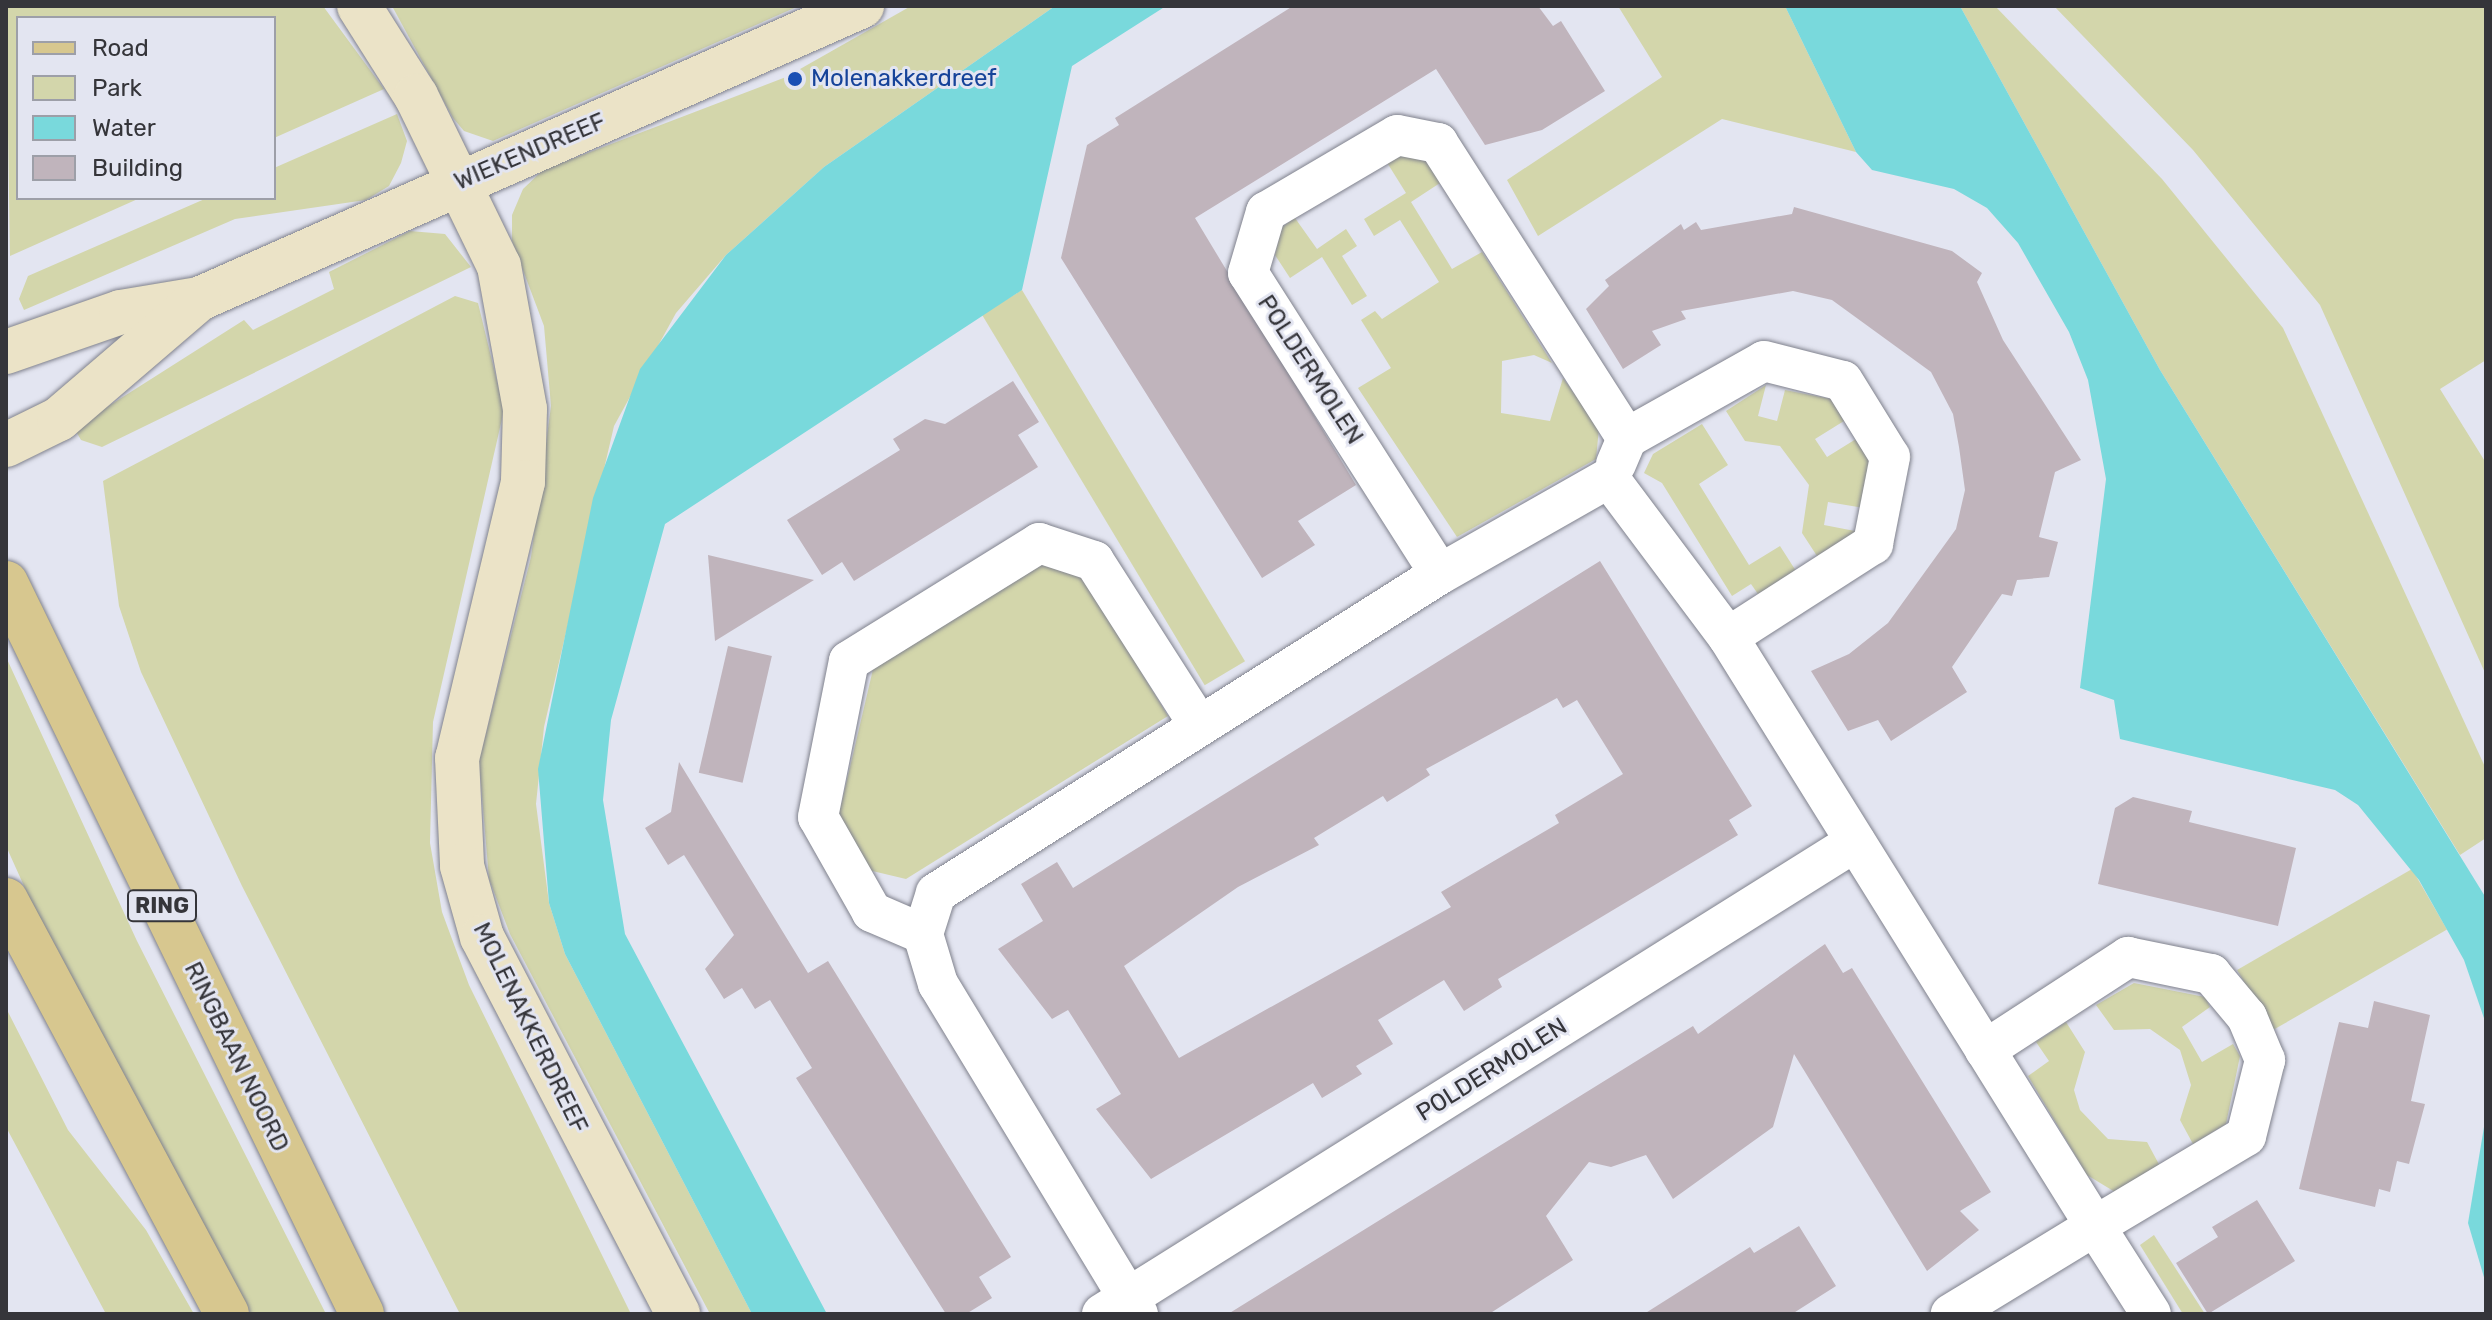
<!DOCTYPE html>
<style>
body{margin:0}
#map{position:relative;width:2492px;height:1320px;overflow:hidden;background:#e3e5f1;font-family:Rubik,sans-serif}
div>[style]{position:absolute}
.green>*{inset:0;background:#d3d6ab;transform-origin:0 0}
.water>*{inset:0;background:#79d9dc}
.building>*{inset:0;background:#c0b4bc;transform-origin:0 0}
.roads{filter:drop-shadow(0 0 2px #80828d) drop-shadow(0 0 2px #80828d)}
.street>*{height:40px;margin:-20px;padding:0 20px;transform-origin:20px;border-radius:20px;background:#fff}
.secondary>*{height:44px;margin:-22px;padding:0 22px;transform-origin:22px;border-radius:22px;background:#ebe3c7}
.primary>*{height:44px;margin:-22px;padding:0 22px;transform-origin:22px;border-radius:22px;background:#d7c78f}
.dots>*{width:22px;height:22px;translate:-50% -50%;box-sizing:border-box;border:4px solid #e3e5f1;border-radius:50%}
span{translate:-50% -50%;white-space:nowrap;text-align:center;line-height:1.15;-webkit-text-stroke:6px #e3e5f1;paint-order:stroke}
.shield-label span{padding:2px 6px;background:#e3e5f1;border:2px solid;border-radius:6px;-webkit-text-stroke-width:0}
.shield-label{font-size:22px;color:#35353a;font-weight:700}
.transit-label{font-size:24px;color:#164399}
.left{translate:0 -50%;text-align:left}
.street-label{font-size:24px;color:#35353a}
.frame{position:absolute;inset:0;border:8px solid #35353a;pointer-events:none}
.legend{position:absolute;left:16px;top:16px;width:260px;height:184px;box-sizing:border-box;background:#e3e5f1;border:2px solid #9d9fa8;margin:0;padding:10px 14px;list-style:none;font-size:24px;color:#35353a}
.legend li{display:flex;align-items:center;gap:16px;height:40px}
.legend b{width:40px;border:2px solid #9d9fa8}
</style>
<div id="map">
<div class="green">
<div style="clip-path:polygon(6px 6px,323px 6px,384px 89px,274px 138px,274px 18px,18px 18px,18px 198px,140px 198px,10px 256px)"></div>
<div style="clip-path:polygon(392px 6px,799px 6px,493px 141px,464px 131px,453px 118px)"></div>
<div style="clip-path:polygon(911px 6px,1055px 6px,824px 167px,726px 255px,676px 313px,614px 426px,544px 727px,536px 804px,549px 903px,565px 954px,752px 1314px,710px 1314px,510px 934px,489px 879px,479px 761px,531px 557px,551px 406px,544px 326px,512px 241px,512px 215px,523px 189px,543px 170px,786px 77px)"></div>
<div style="clip-path:polygon(1618px 6px,1785px 6px,1856px 152px,1722px 119px,1538px 236px,1507px 180px,1662px 77px)"></div>
<div style="clip-path:polygon(1960px 6px,1995px 6px,2162px 179px,2283px 328px,2486px 769px,2486px 838px,2460px 855px,2160px 370px)"></div>
<div style="clip-path:polygon(2054px 6px,2486px 6px,2486px 360px,2440px 389px,2486px 463px,2486px 675px,2320px 305px,2193px 150px)"></div>
<div style="clip-path:polygon(397px 114px,407px 141px,401px 163px,389px 186px,366px 200px,235px 219px,24px 310px,19px 299px,28px 276px,207px 198px,274px 198px,274px 168px)"></div>
<div style="clip-path:polygon(1396px 155px,1426px 160px,1440px 183px,1411px 202px,1452px 269px,1482px 252px,1552px 363px,1534px 355px,1502px 361px,1501px 413px,1550px 421px,1563px 378px,1599px 428px,1596px 459px,1457px 537px,1358px 388px,1391px 368px,1361px 320px,1375px 311px,1382px 319px,1439px 282px,1400px 220px,1374px 236px,1364px 219px,1406px 193px,1386px 161px)"></div>
<div style="clip-path:polygon(1295px 218px,1317px 249px,1346px 229px,1357px 246px,1342px 256px,1367px 296px,1352px 305px,1322px 257px,1290px 278px,1275px 255px,1282px 227px)"></div>
<div style="clip-path:polygon(410px 231px,445px 234px,471px 267px,102px 447px,81px 440px,74px 428px,244px 320px,253px 330px,334px 289px,329px 272px)"></div>
<div style="left:1022px;top:290px;width:433px;height:47px;rotate:59deg"></div>
<div style="clip-path:polygon(455px 296px,478px 303px,504px 410px,433px 722px,430px 843px,442px 912px,469px 985px,631px 1314px,460px 1314px,242px 886px,141px 672px,119px 606px,103px 481px)"></div>
<div style="clip-path:polygon(1766px 385px,1758px 416px,1777px 421px,1785px 390px,1831px 399px,1844px 421px,1815px 439px,1827px 457px,1856px 439px,1874px 461px,1864px 508px,1828px 502px,1824px 525px,1860px 532px,1817px 556px,1802px 533px,1809px 485px,1780px 446px,1745px 441px,1726px 411px)"></div>
<div style="clip-path:polygon(1702px 424px,1728px 465px,1699px 484px,1749px 565px,1780px 546px,1796px 571px,1758px 594px,1751px 584px,1732px 596px,1662px 483px,1644px 473px,1653px 454px)"></div>
<div style="clip-path:polygon(1042px 558px,1075px 564px,1168px 716px,906px 879px,864px 869px,838px 818px,874px 665px)"></div>
<div style="clip-path:polygon(6px 657px,137px 941px,326px 1314px,251px 1314px,69px 986px,6px 846px)"></div>
<div style="left:2412px;top:869px;width:70px;height:202px;rotate:60deg"></div>
<div style="clip-path:polygon(2134px 983px,2205px 997px,2210px 1007px,2182px 1027px,2202px 1062px,2233px 1044px,2240px 1056px,2226px 1124px,2193px 1144px,2180px 1120px,2191px 1085px,2180px 1050px,2150px 1029px,2114px 1030px,2096px 1005px)"></div>
<div style="clip-path:polygon(6px 1008px,68px 1130px,146px 1230px,194px 1314px,106px 1314px,6px 1127px)"></div>
<div style="clip-path:polygon(2066px 1022px,2085px 1052px,2074px 1090px,2080px 1110px,2108px 1139px,2147px 1142px,2161px 1168px,2115px 1192px,2087px 1175px,2028px 1076px,2049px 1061px,2036px 1042px)"></div>
<div style="clip-path:polygon(2154px 1235px,2205px 1314px,2183px 1314px,2140px 1245px)"></div>
</div>
<div class="water">
<div style="clip-path:polygon(1055px 6px,1166px 6px,1072px 66px,1022px 290px,665px 524px,611px 720px,603px 800px,625px 934px,827px 1314px,752px 1314px,565px 954px,549px 903px,538px 769px,593px 498px,640px 369px,726px 255px,824px 167px)"></div>
<div style="clip-path:polygon(1785px 6px,1960px 6px,2160px 370px,2486px 898px,2486px 1024px,2464px 960px,2419px 880px,2358px 805px,2335px 790px,2120px 739px,2114px 700px,2080px 688px,2106px 479px,2088px 380px,2069px 332px,2018px 243px,1987px 208px,1954px 189px,1872px 170px,1856px 152px)"></div>
<div style="clip-path:polygon(2486px 1115px,2486px 1284px,2468px 1223px)"></div>
</div>
<div class="building">
<div style="clip-path:polygon(1293px 6px,1538px 6px,1553px 26px,1561px 21px,1605px 91px,1542px 130px,1485px 145px,1436px 69px,1195px 218px,1356px 485px,1298px 521px,1315px 545px,1262px 578px,1061px 258px,1087px 145px,1119px 125px,1115px 118px)"></div>
<div style="clip-path:polygon(1794px 207px,1952px 251px,1982px 273px,1977px 282px,2003px 340px,2081px 460px,2055px 472px,2039px 537px,2058px 542px,2049px 577px,2017px 580px,2012px 596px,2002px 594px,1952px 667px,1967px 692px,1891px 741px,1878px 720px,1848px 731px,1811px 671px,1849px 654px,1888px 623px,1956px 529px,1965px 490px,1959px 447px,1953px 414px,1931px 372px,1832px 300px,1793px 291px,1681px 311px,1686px 319px,1652px 331px,1661px 345px,1623px 369px,1586px 309px,1609px 286px,1605px 280px,1681px 224px,1684px 230px,1696px 222px,1701px 230px,1792px 214px)"></div>
<div style="clip-path:polygon(1013px 381px,1039px 422px,1018px 435px,1038px 467px,854px 581px,842px 562px,822px 575px,787px 520px,900px 450px,893px 439px,925px 419px,945px 424px)"></div>
<div style="clip-path:polygon(708px 555px,814px 580px,715px 641px)"></div>
<div style="clip-path:polygon(evenodd,1600px 561px,1752px 806px,1729px 820px,1738px 835px,1498px 979px,1502px 987px,1464px 1011px,1444px 980px,1378px 1020px,1393px 1044px,1356px 1066px,1362px 1074px,1322px 1098px,1313px 1083px,1151px 1179px,1096px 1109px,1121px 1094px,1068px 1010px,1052px 1019px,998px 949px,1043px 921px,1021px 884px,1057px 862px,1073px 888px,1600px 561px,1557px 698px,1563px 708px,1577px 700px,1623px 774px,1555px 815px,1559px 823px,1441px 892px,1451px 907px,1179px 1058px,1124px 966px,1238px 887px,1319px 845px,1314px 838px,1383px 796px,1387px 802px,1408px 789px,1430px 775px,1426px 769px,1557px 698px)"></div>
<div style="left:728px;top:646px;width:45px;height:130px;rotate:13deg"></div>
<div style="clip-path:polygon(679px 762px,808px 973px,828px 961px,1011px 1257px,979px 1277px,992px 1298px,966px 1314px,946px 1314px,796px 1078px,812px 1068px,770px 1000px,755px 1009px,742px 988px,724px 999px,705px 969px,734px 935px,684px 855px,668px 865px,645px 828px,671px 812px)"></div>
<div style="clip-path:polygon(2133px 797px,2192px 811px,2189px 822px,2296px 848px,2278px 926px,2098px 884px,2115px 808px)"></div>
<div style="clip-path:polygon(1825px 944px,1843px 973px,1852px 968px,1991px 1192px,1960px 1211px,1979px 1230px,1927px 1271px,1794px 1054px,1773px 1127px,1673px 1199px,1646px 1155px,1611px 1167px,1589px 1162px,1546px 1216px,1573px 1260px,1489px 1314px,1228px 1314px,1693px 1026px,1698px 1034px)"></div>
<div style="clip-path:polygon(2374px 1001px,2430px 1015px,2411px 1101px,2425px 1104px,2409px 1164px,2397px 1161px,2390px 1192px,2379px 1189px,2375px 1207px,2299px 1189px,2339px 1022px,2368px 1028px)"></div>
<div style="clip-path:polygon(2257px 1200px,2295px 1261px,2208px 1314px,2176px 1263px,2218px 1237px,2212px 1227px)"></div>
<div style="clip-path:polygon(1799px 1226px,1836px 1286px,1792px 1314px,1644px 1314px,1750px 1247px,1754px 1253px)"></div>
</div>
<div class="roads">
<div class="street">
<div style="left:1616px;top:464px;width:28px;rotate:-67deg"></div>
<div style="left:1627px;top:438px;width:157px;rotate:-29.3deg"></div>
<div style="left:1764px;top:361px;width:81px;rotate:14.2deg"></div>
<div style="left:1843px;top:381px;width:89px;rotate:58.3deg"></div>
<div style="left:1890px;top:457px;width:89px;rotate:101.1deg"></div>
<div style="left:1873px;top:544px;width:172px;rotate:147.3deg"></div>
<div style="left:1440px;top:574px;width:357px;rotate:-122.5deg"></div>
<div style="left:1248px;top:273px;width:64px;rotate:-73.6deg"></div>
<div style="left:1266px;top:212px;width:152px;rotate:-30.4deg"></div>
<div style="left:1397px;top:135px;width:42px;rotate:11deg"></div>
<div style="left:1438px;top:143px;width:350px;rotate:57.4deg"></div>
<div style="left:923px;top:934px;width:56px;rotate:-156.7deg"></div>
<div style="left:872px;top:912px;width:109px;rotate:-119.6deg"></div>
<div style="left:818px;top:817px;width:159px;rotate:-78.8deg"></div>
<div style="left:849px;top:661px;width:224px;rotate:-31.8deg"></div>
<div style="left:1039px;top:543px;width:58px;rotate:18.1deg"></div>
<div style="left:1094px;top:561px;width:195px;rotate:57.4deg"></div>
<div style="left:1985px;top:1050px;width:171px;rotate:-33deg"></div>
<div style="left:2128px;top:957px;width:85px;rotate:11.6deg"></div>
<div style="left:2211px;top:974px;width:56px;rotate:50.1deg"></div>
<div style="left:2247px;top:1017px;width:47px;rotate:67.3deg"></div>
<div style="left:2265px;top:1060px;width:78px;rotate:104deg"></div>
<div style="left:2246px;top:1136px;width:176px;rotate:149.2deg"></div>
<div style="left:2095px;top:1226px;width:104px;rotate:57.5deg"></div>
<div style="left:1102px;top:1314px;width:889px;rotate:-32.08deg"></div>
<div style="left:1138px;top:1314px;width:386px;rotate:-121.2deg"></div>
<div style="left:938px;top:984px;width:52px;rotate:-106.7deg"></div>
<div style="left:923px;top:934px;width:43px;rotate:-72.4deg"></div>
<div style="left:936px;top:893px;width:596px;rotate:-32.33deg"></div>
<div style="left:1440px;top:574px;width:194px;rotate:-29.6deg"></div>
<div style="left:1609px;top:478px;width:199px;rotate:53.2deg"></div>
<div style="left:1728px;top:637px;width:694px;rotate:58.07deg"></div>
<div style="left:2095px;top:1226px;width:169px;rotate:148.6deg"></div>
</div>
<div class="secondary">
<div style="left:359px;top:6px;width:107px;rotate:57.7deg"></div>
<div style="left:416px;top:96px;width:189px;rotate:64deg"></div>
<div style="left:499px;top:266px;width:145px;rotate:79.7deg"></div>
<div style="left:525px;top:409px;width:73px;rotate:91.6deg"></div>
<div style="left:523px;top:482px;width:284px;rotate:103.4deg"></div>
<div style="left:457px;top:758px;width:108px;rotate:87.3deg"></div>
<div style="left:462px;top:866px;width:74px;rotate:74.3deg"></div>
<div style="left:482px;top:937px;width:425px;rotate:62.5deg"></div>
<div style="left:6px;top:352px;width:122px;rotate:-19.2deg"></div>
<div style="left:121px;top:312px;width:79px;rotate:-9.5deg"></div>
<div style="left:199px;top:299px;width:725px;rotate:-23.84deg"></div>
<div style="left:6px;top:445px;width:59px;rotate:-26.1deg"></div>
<div style="left:59px;top:419px;width:184px;rotate:-40.6deg"></div>
</div>
<div class="primary">
<div style="left:6px;top:583px;width:813px;rotate:64.03deg"></div>
<div style="left:6px;top:900px;width:469px;rotate:61.9deg"></div>
</div>
</div>
<div class="dots">
<div style="left:795px;top:79px;background:#1a4fb4"></div>
</div>
<div class="shield-label">
<span style="left:162px;top:906px">RING</span>
</div>
<div class="transit-label">
<span class="left" style="left:811px;top:79px">Molenakkerdreef</span>
</div>
<div class="street-label">
<span style="left:530px;top:152px;rotate:-23deg">WIEKENDREEF</span>
<span style="left:1310px;top:370px;rotate:57deg">POLDERMOLEN</span>
<span style="left:530px;top:1028px;rotate:64deg">MOLENAKKERDREEF</span>
<span style="left:236px;top:1057px;rotate:64deg">RINGBAAN NOORD</span>
<span style="left:1492px;top:1070px;rotate:-32deg">POLDERMOLEN</span>
</div>
<div class="frame"></div>
<ul class="legend">
<li><b style="height:10px;background:#d7c78f"></b>Road</li>
<li><b style="height:22px;background:#d3d6ab"></b>Park</li>
<li><b style="height:22px;background:#79d9dc"></b>Water</li>
<li><b style="height:22px;background:#c0b4bc"></b>Building</li>
</ul>
</div>
